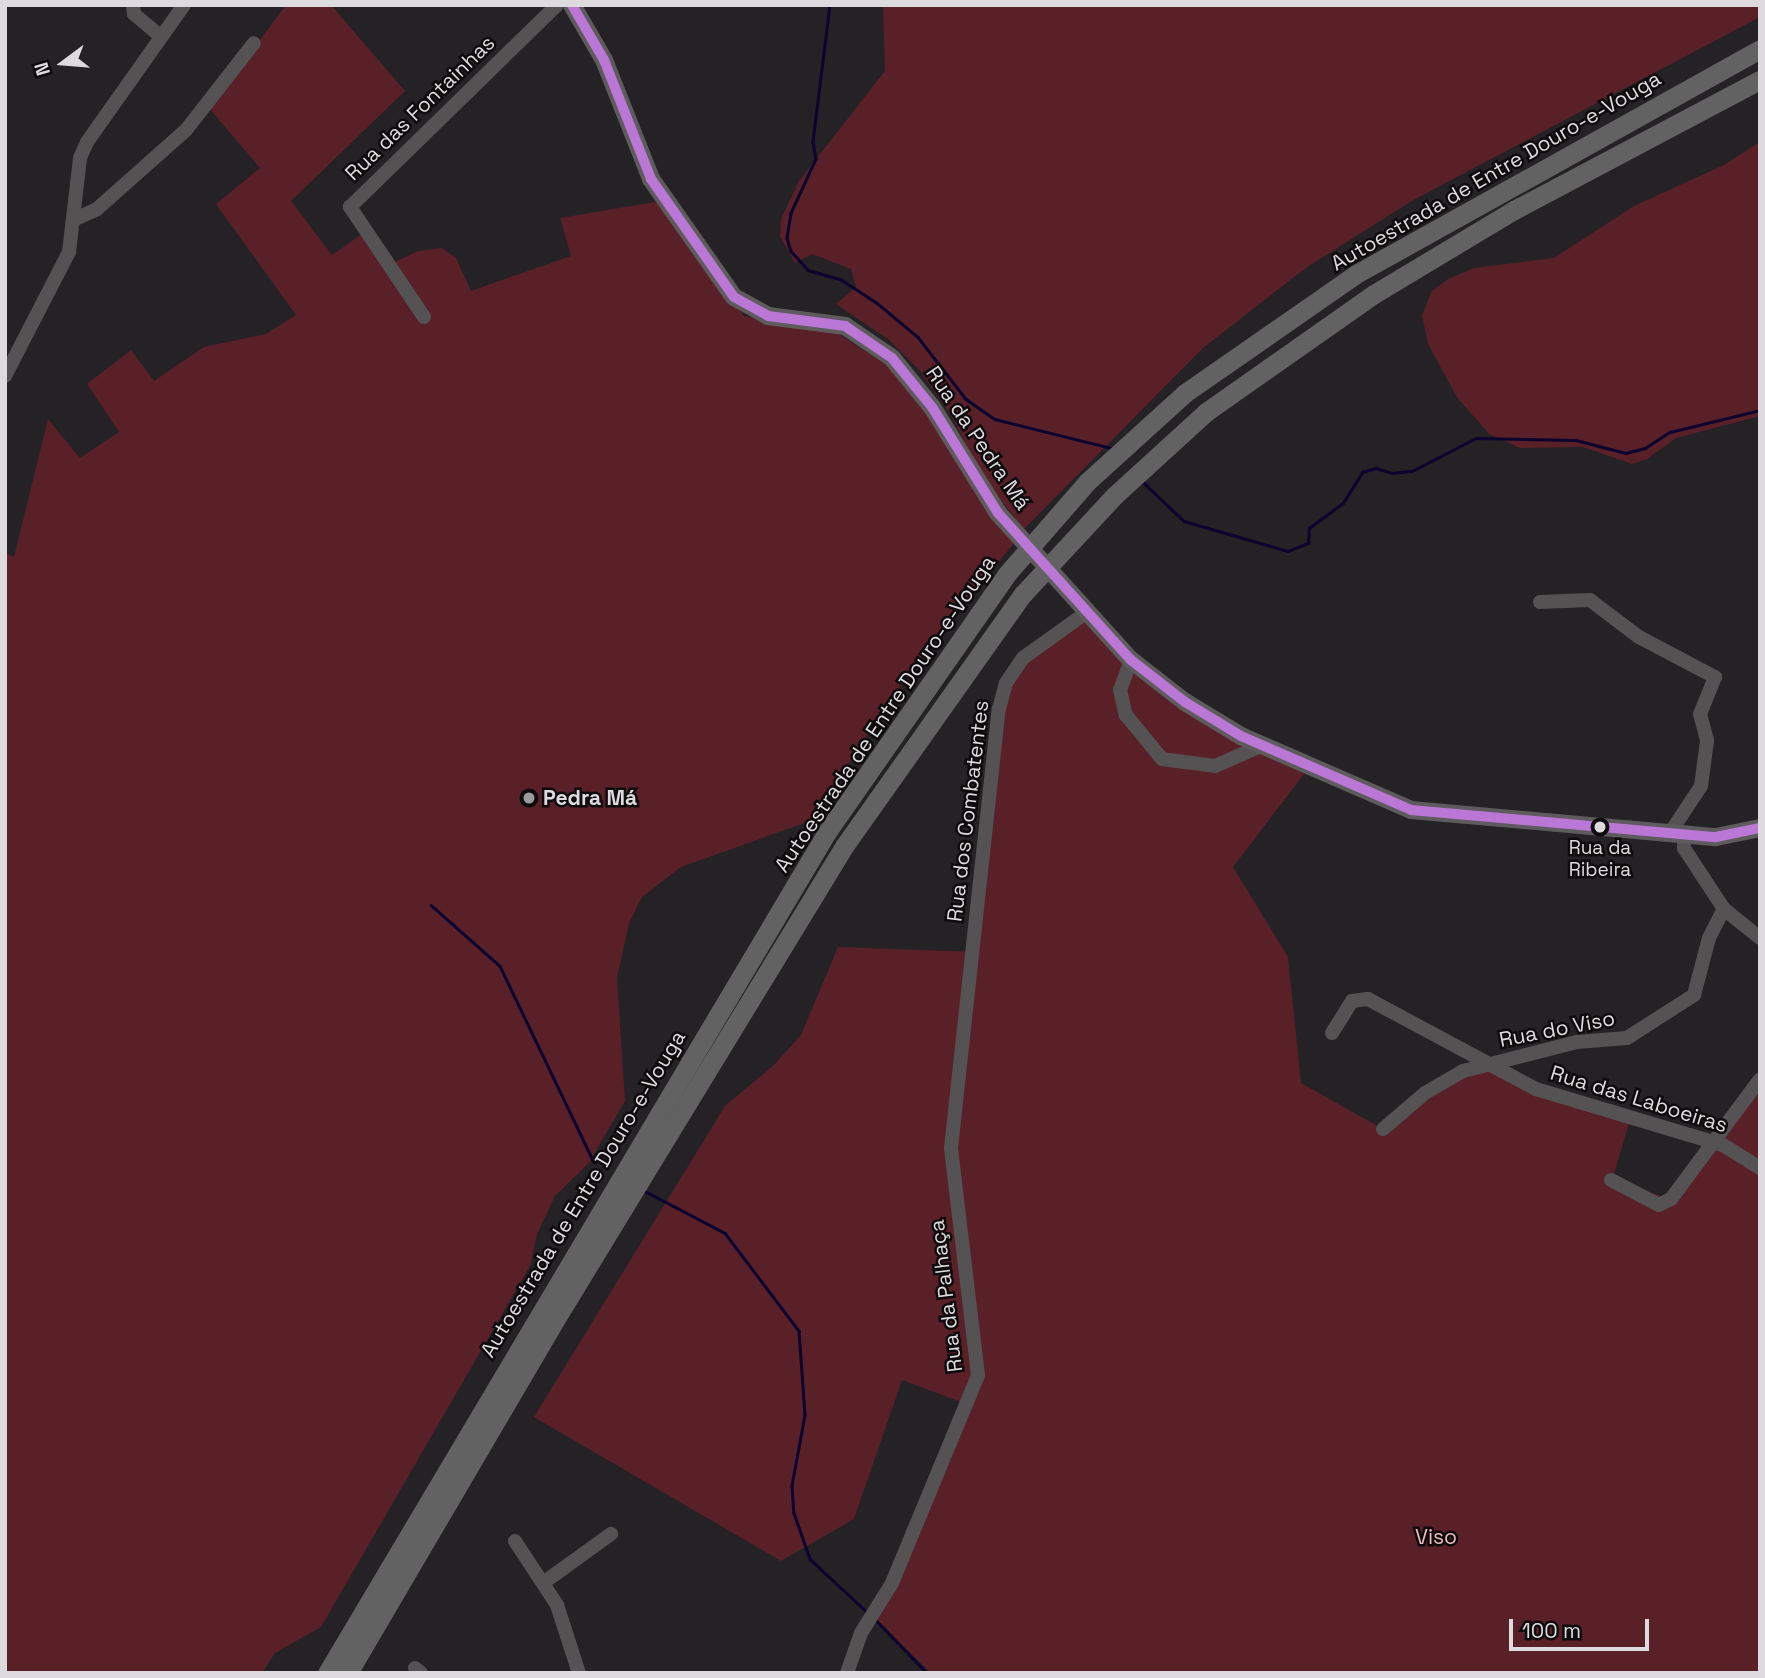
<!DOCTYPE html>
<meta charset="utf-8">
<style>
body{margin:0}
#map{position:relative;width:1765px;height:1678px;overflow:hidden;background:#252225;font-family:"Space Grotesk",sans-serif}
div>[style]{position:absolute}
.green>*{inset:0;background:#592027}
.stream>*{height:2.5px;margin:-1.25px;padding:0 1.25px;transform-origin:1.25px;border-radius:1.25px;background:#0b0330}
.minor>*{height:14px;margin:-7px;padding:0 7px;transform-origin:7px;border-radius:7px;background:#545253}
.major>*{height:18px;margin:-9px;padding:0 9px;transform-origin:9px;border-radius:9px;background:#5d5b5c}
.highway>*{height:19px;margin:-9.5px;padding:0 9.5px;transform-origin:9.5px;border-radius:9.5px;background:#636262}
.highway-bridge>*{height:19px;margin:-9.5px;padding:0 9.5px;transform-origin:9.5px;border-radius:9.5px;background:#636262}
.bus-1>*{height:10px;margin:-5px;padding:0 5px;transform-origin:5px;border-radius:5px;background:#ba77d6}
.dots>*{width:19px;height:19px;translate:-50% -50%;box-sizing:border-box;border:4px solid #0e0b0d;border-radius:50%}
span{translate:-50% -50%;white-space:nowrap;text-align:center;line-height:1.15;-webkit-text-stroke:5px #0e0b0d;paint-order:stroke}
.bus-label{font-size:19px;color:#dedbde}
.street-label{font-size:21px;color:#dedbde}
.poi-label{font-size:21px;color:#dedbde;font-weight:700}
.left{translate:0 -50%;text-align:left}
.park-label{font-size:21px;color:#efbbbc}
.frame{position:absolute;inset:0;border:7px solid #dedbde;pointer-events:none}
.north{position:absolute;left:28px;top:28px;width:70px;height:70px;-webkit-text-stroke:5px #0e0b0d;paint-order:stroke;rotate:254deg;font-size:19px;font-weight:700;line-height:28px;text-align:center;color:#dedbde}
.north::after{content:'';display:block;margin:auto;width:24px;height:32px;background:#dedbde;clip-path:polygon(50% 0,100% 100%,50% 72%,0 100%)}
.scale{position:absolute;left:1509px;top:1619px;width:140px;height:32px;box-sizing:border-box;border:4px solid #dedbde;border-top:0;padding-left:9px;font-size:21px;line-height:24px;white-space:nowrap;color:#dedbde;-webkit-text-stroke:5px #0e0b0d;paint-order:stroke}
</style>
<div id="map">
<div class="green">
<div style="clip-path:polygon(286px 5px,331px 5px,405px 91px,291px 201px,332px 255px,362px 234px,386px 266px,418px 251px,442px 248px,456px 258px,471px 291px,571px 256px,560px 218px,661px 201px,744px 316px,836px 332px,895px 371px,946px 440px,986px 510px,1014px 543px,914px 666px,810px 821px,681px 867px,642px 897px,629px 923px,617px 978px,625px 1101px,589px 1163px,555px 1196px,537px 1234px,530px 1266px,321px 1627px,275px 1653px,262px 1673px,5px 1673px,5px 552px,14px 557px,48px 419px,80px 458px,119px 432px,87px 384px,131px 350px,154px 381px,204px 347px,266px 334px,296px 315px,216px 204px,260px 168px,209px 108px)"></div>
<div style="clip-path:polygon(883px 5px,1760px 5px,1760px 17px,1415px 199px,1307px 267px,1203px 348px,1024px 529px,986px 482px,951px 415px,920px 371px,888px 339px,836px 304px,856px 287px,851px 269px,812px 254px,795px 263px,780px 236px,781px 219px,799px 181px,885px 71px)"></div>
<div style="clip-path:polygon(1760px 142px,1760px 416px,1676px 438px,1647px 459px,1632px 464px,1583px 447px,1520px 448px,1489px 434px,1457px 397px,1428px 344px,1422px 315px,1432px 291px,1448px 279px,1474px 268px,1554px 258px,1634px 206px,1724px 165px)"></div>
<div style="clip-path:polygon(1087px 612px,1185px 702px,1311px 765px,1233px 867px,1288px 957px,1301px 1083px,1383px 1129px,1425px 1093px,1485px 1065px,1631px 1117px,1612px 1180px,1671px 1199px,1760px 1088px,1760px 1673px,931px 1673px,874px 1618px,969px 1405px,902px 1380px,854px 1519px,781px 1561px,534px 1417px,725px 1106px,773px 1066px,801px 1035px,838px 947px,976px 952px,999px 709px,1023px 658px)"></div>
</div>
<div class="stream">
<div style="left:830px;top:5px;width:138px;rotate:97.1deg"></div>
<div style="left:813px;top:142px;width:17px;rotate:80deg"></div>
<div style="left:816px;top:159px;width:60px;rotate:114.8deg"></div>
<div style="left:791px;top:213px;width:25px;rotate:99deg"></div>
<div style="left:787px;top:238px;width:14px;rotate:73deg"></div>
<div style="left:791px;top:251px;width:25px;rotate:48deg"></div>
<div style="left:808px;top:270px;width:35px;rotate:16deg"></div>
<div style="left:842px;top:280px;width:42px;rotate:33.3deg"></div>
<div style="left:877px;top:303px;width:53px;rotate:39.7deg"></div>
<div style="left:918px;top:337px;width:78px;rotate:52.3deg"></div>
<div style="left:966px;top:399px;width:35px;rotate:35deg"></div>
<div style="left:995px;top:419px;width:120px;rotate:14deg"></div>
<div style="left:1142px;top:481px;width:58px;rotate:43.6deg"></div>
<div style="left:1184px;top:521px;width:108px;rotate:16.1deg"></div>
<div style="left:1288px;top:551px;width:22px;rotate:-22deg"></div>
<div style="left:1308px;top:543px;width:15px;rotate:-86deg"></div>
<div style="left:1309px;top:528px;width:42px;rotate:-36.3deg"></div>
<div style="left:1343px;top:503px;width:36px;rotate:-58deg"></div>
<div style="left:1362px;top:472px;width:15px;rotate:-16deg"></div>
<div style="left:1376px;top:468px;width:17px;rotate:17deg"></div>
<div style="left:1392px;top:473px;width:20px;rotate:-6deg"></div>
<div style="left:1412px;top:471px;width:72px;rotate:-27.3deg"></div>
<div style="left:1476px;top:438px;width:100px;rotate:1.1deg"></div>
<div style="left:1576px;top:440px;width:52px;rotate:14.6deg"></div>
<div style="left:1626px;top:453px;width:20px;rotate:-15deg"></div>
<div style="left:1645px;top:448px;width:30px;rotate:-33deg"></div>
<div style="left:1670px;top:432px;width:93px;rotate:-13.7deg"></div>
<div style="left:431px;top:905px;width:92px;rotate:41.5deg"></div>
<div style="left:500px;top:966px;width:217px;rotate:64.4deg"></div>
<div style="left:643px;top:1190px;width:93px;rotate:27.7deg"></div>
<div style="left:725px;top:1233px;width:123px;rotate:52.9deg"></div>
<div style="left:799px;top:1331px;width:84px;rotate:85.9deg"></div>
<div style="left:805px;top:1415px;width:72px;rotate:100.4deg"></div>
<div style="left:792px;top:1486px;width:27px;rotate:86deg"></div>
<div style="left:794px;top:1513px;width:49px;rotate:70.8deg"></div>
<div style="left:810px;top:1559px;width:76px;rotate:42.9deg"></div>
<div style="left:877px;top:1621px;width:72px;rotate:46.1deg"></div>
</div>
<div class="minor">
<div style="left:133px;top:5px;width:9px;rotate:84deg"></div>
<div style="left:134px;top:14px;width:35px;rotate:40deg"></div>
<div style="left:75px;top:219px;width:24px;rotate:-24deg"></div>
<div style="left:97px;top:209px;width:119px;rotate:-41.6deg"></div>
<div style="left:186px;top:130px;width:110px;rotate:-52deg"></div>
<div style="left:424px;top:317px;width:133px;rotate:-123.9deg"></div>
<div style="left:350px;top:207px;width:289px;rotate:-44.3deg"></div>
<div style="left:5px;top:376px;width:140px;rotate:-62.7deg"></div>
<div style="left:69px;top:252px;width:95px;rotate:-83.3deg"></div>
<div style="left:80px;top:158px;width:17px;rotate:-66deg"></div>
<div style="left:87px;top:142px;width:168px;rotate:-54.7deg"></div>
<div style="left:1540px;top:602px;width:50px;rotate:-2.3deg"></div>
<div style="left:1590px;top:600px;width:61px;rotate:37.1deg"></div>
<div style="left:1639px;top:637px;width:86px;rotate:27.8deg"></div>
<div style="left:1715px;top:677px;width:40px;rotate:112deg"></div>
<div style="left:1700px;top:714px;width:28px;rotate:75deg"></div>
<div style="left:1707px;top:741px;width:45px;rotate:97.6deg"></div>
<div style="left:1701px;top:786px;width:56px;rotate:123.4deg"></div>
<div style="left:1131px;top:660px;width:32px;rotate:110deg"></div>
<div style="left:1120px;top:690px;width:26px;rotate:77deg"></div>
<div style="left:1126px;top:715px;width:57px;rotate:50.7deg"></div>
<div style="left:1162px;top:759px;width:53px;rotate:7.5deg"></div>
<div style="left:1215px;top:766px;width:52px;rotate:-23.6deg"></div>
<div style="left:1724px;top:909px;width:46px;rotate:38.9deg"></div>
<div style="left:1332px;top:1033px;width:38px;rotate:-58deg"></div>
<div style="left:1352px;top:1001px;width:16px;rotate:-7deg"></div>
<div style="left:1368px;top:999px;width:191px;rotate:28.2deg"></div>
<div style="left:1536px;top:1089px;width:195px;rotate:16.7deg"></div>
<div style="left:1723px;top:1145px;width:44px;rotate:31.9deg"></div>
<div style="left:1383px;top:1129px;width:55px;rotate:-40.6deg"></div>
<div style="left:1425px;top:1093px;width:44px;rotate:-30.1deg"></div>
<div style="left:1463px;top:1071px;width:118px;rotate:-14.3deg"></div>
<div style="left:1577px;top:1042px;width:50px;rotate:-4.6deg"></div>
<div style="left:1627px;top:1038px;width:80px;rotate:-32.7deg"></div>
<div style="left:1694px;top:995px;width:59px;rotate:-75.3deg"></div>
<div style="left:1709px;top:938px;width:33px;rotate:-63deg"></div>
<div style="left:1724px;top:909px;width:73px;rotate:-123.3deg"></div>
<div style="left:1684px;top:848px;width:14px;rotate:-90deg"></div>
<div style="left:1611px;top:1180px;width:54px;rotate:27.5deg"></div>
<div style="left:1659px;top:1205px;width:13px;rotate:-27deg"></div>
<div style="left:1671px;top:1199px;width:149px;rotate:-53.4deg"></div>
<div style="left:515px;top:1541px;width:77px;rotate:56.7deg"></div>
<div style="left:557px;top:1605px;width:71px;rotate:72.1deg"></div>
<div style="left:543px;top:1583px;width:84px;rotate:-35.8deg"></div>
<div style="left:415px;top:1668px;width:8px;rotate:40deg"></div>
<div style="left:847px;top:1673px;width:42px;rotate:-70.7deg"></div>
<div style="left:861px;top:1633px;width:59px;rotate:-58.2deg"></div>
<div style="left:892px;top:1583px;width:225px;rotate:-67.5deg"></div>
<div style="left:978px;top:1375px;width:229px;rotate:-96.8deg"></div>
<div style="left:951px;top:1148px;width:442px;rotate:-83.8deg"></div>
<div style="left:999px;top:709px;width:27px;rotate:-75deg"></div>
<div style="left:1006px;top:683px;width:30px;rotate:-56deg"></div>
<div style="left:1023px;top:658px;width:79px;rotate:-35.7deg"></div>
</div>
<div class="major">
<div style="left:572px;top:5px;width:64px;rotate:59.8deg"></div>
<div style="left:604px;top:60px;width:128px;rotate:68.4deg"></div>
<div style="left:651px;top:179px;width:144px;rotate:54.9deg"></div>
<div style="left:734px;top:297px;width:39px;rotate:29deg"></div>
<div style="left:768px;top:316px;width:78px;rotate:7.4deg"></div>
<div style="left:845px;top:326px;width:57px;rotate:34.2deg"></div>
<div style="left:892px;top:358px;width:63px;rotate:50.8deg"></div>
<div style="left:932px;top:407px;width:125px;rotate:58.1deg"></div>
<div style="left:998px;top:513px;width:198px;rotate:47.9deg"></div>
<div style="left:1131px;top:660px;width:68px;rotate:37.9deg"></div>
<div style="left:1185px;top:702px;width:66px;rotate:31.3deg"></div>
<div style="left:1241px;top:736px;width:185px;rotate:23.5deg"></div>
<div style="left:1411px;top:810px;width:306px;rotate:5.1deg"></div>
<div style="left:1716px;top:837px;width:45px;rotate:-11.6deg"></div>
</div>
<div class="highway">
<div style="left:1185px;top:393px;width:208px;rotate:-34.8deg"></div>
<div style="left:1356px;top:274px;width:462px;rotate:-29.1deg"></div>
<div style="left:1206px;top:412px;width:205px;rotate:-35.1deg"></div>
<div style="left:1374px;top:294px;width:163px;rotate:-31deg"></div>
<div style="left:1514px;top:210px;width:278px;rotate:-27.9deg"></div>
<div style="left:327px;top:1673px;width:978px;rotate:-59.27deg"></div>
<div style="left:827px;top:832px;width:313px;rotate:-55.1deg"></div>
<div style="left:348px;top:1673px;width:419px;rotate:-59.6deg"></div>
<div style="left:560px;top:1312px;width:547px;rotate:-58.61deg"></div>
<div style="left:845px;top:845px;width:308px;rotate:-54.7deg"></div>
</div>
<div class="highway-bridge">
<div style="left:1006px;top:575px;width:123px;rotate:-48.9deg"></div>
<div style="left:1087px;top:482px;width:132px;rotate:-42.2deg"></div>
<div style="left:1023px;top:594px;width:134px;rotate:-47.1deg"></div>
<div style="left:1114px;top:496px;width:125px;rotate:-42.4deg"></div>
</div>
<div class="bus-1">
<div style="left:572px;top:5px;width:64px;rotate:59.8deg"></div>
<div style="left:604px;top:60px;width:128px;rotate:68.4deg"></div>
<div style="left:651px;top:179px;width:144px;rotate:54.9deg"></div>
<div style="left:734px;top:297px;width:39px;rotate:29deg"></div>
<div style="left:768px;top:316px;width:78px;rotate:7.4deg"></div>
<div style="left:845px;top:326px;width:57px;rotate:34.2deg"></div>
<div style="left:892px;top:358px;width:63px;rotate:50.8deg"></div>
<div style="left:932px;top:407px;width:125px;rotate:58.1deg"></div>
<div style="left:998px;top:513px;width:198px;rotate:47.9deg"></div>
<div style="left:1131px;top:660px;width:68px;rotate:37.9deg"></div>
<div style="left:1185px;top:702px;width:66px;rotate:31.3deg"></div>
<div style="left:1241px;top:736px;width:185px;rotate:23.5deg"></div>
<div style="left:1411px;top:810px;width:306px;rotate:5.1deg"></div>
<div style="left:1716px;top:837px;width:45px;rotate:-11.6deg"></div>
</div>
<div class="dots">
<div style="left:529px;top:798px;background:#9d9a9d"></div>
<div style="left:1600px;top:827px;background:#dedbde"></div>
</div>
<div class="bus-label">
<span style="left:1600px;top:859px">Rua da<br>Ribeira</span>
</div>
<div class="street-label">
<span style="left:420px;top:108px;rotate:-44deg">Rua das Fontainhas</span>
<span style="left:1496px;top:171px;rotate:-30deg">Autoestrada de Entre Douro-e-Vouga</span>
<span style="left:978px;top:438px;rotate:56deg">Rua da Pedra Má</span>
<span style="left:885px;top:714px;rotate:-56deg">Autoestrada de Entre Douro-e-Vouga</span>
<span style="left:968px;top:811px;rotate:-83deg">Rua dos Combatentes</span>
<span style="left:1557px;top:1029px;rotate:-11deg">Rua do Viso</span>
<span style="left:1639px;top:1099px;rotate:17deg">Rua das Laboeiras</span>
<span style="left:583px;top:1194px;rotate:-59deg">Autoestrada de Entre Douro-e-Vouga</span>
<span style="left:946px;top:1296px;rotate:-97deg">Rua da Palhaça</span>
</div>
<div class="poi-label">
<span class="left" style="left:543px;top:798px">Pedra Má</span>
</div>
<div class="park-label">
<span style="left:1436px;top:1537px">Viso</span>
</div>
<div class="frame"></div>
<div class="north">N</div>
<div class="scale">100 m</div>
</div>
